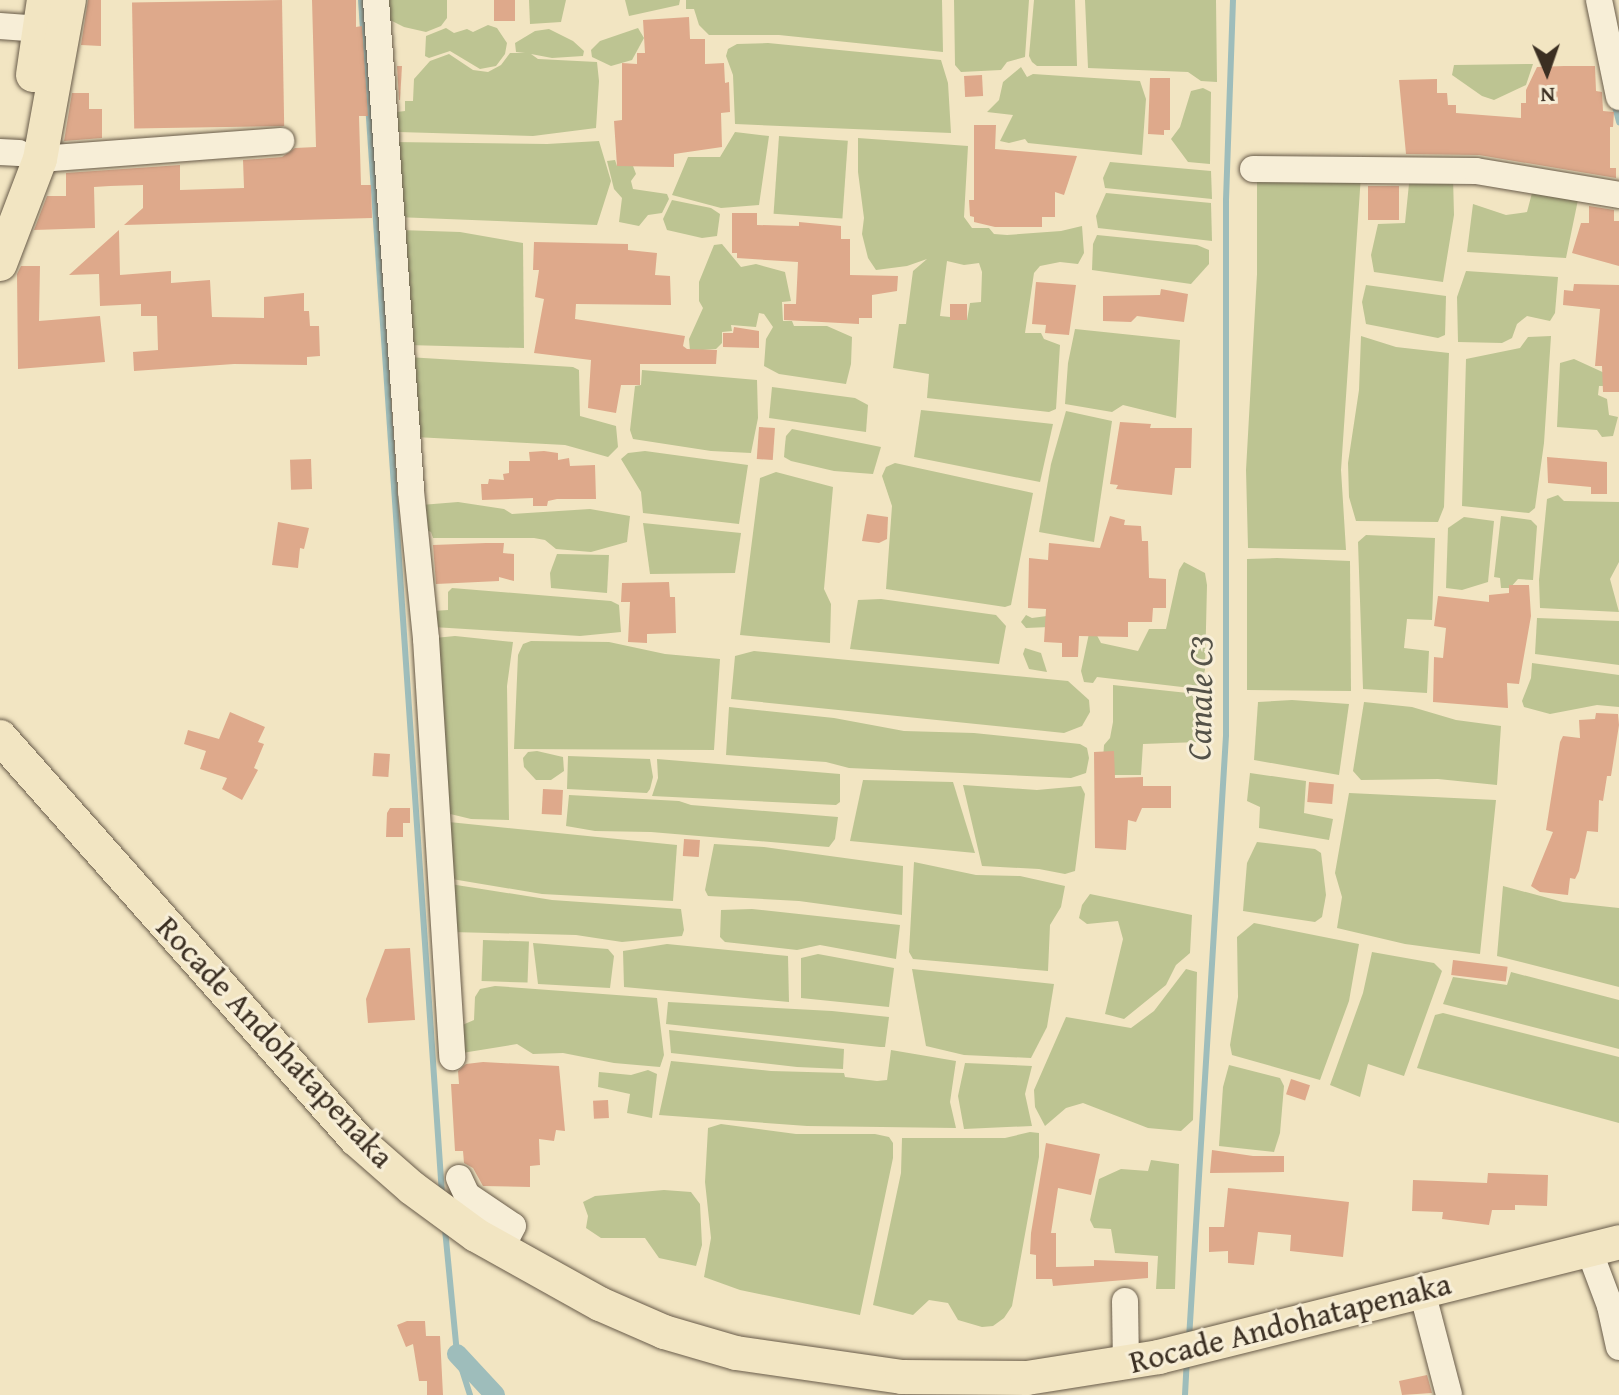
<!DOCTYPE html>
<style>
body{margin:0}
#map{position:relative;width:1619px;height:1395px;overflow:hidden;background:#f2e5c2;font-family:"Gentium Book Plus",serif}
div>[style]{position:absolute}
.green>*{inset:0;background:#bdc492;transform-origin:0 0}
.stream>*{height:6px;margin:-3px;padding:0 3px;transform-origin:3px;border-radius:3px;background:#9ebdbb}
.canal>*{height:20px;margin:-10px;padding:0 10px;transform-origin:10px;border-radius:10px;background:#9ebdbb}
.building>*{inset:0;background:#dea98b;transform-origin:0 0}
.roads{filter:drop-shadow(0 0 2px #695c4a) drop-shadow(0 0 2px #695c4a)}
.minor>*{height:26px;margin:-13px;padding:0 13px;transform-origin:13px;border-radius:13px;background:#f7eed7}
.major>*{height:34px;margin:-17px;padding:0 17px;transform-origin:17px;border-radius:17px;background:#f2e5c2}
span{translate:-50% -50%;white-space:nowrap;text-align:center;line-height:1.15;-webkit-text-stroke:6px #f7eed7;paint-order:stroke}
.street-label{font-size:32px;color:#3b2f22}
.water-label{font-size:34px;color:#545248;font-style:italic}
.north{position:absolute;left:1507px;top:32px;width:80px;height:80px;-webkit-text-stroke:6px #f7eed7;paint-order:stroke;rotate:178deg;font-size:22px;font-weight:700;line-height:32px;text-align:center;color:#3b2f22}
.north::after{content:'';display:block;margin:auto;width:28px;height:36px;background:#3b2f22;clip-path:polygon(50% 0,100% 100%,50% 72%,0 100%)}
</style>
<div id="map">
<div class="green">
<div style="clip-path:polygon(383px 0,447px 0,447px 18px,441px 26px,426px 32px,404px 27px,386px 18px)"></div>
<div style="clip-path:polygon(529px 0,566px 0,561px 22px,530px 24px)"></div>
<div style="clip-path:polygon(625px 0,680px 0,679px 5px,629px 16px)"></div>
<div style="clip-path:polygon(686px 0,942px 0,943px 52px,779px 35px,709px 35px,699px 25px,694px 9px,686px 9px)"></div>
<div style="clip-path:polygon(954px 0,1029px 0,1025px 57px,1007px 62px,1001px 70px,961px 72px,955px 65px)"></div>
<div style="clip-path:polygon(1034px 0,1075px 0,1077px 66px,1037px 66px,1032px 62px,1029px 56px)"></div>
<div style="clip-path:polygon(1085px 0,1216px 0,1217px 82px,1201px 81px,1188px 72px,1088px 68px)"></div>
<div style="clip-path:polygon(488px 25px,497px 28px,507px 43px,505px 54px,496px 66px,480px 69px,450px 51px,429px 58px,425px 56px,426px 36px,446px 28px,454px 33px,467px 29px,473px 32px)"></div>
<div style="clip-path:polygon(638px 28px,644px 38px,632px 60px,611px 66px,592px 57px,591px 50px,600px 41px)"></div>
<div style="clip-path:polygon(549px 29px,573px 41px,584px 51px,583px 56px,552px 58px,531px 54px,538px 59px,597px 62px,599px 81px,596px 128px,533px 136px,398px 132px,397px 112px,405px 111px,405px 101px,413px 101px,414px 79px,430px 61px,449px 54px,473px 70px,488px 72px,501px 65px,510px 53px,525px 53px,516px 52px,515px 43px,535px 31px)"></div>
<div style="clip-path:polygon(768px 43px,941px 60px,948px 83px,951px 133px,735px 124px,733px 75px,726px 56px,728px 49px,737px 44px)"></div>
<div style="clip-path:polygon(1533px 64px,1526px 85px,1494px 100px,1482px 96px,1452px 75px,1454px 65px)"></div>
<div style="clip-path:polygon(1021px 67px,1027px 77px,1033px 74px,1140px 81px,1146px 99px,1142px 155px,1028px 143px,1025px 139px,1009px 143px,1000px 141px,1013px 115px,987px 112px,999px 100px,1003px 82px)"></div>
<div style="clip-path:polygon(1203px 88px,1211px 92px,1210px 164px,1188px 162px,1171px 139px,1180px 127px,1191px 91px)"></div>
<div style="clip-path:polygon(735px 132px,769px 136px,759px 205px,721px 208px,672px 195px,688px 157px,720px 157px)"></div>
<div style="left:779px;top:136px;width:69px;height:78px;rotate:4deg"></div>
<div style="clip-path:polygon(evenodd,858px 138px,968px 146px,964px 217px,972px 228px,989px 228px,994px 234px,1007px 235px,1061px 231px,1082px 226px,1084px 253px,1078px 264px,1060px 262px,1040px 266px,1034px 273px,1025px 333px,1041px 333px,1044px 339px,1060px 345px,1056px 409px,1049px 412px,927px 398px,929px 374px,893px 368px,899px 324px,906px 324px,913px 271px,927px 259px,907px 266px,876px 270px,868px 258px,862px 234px,864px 218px,858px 172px,858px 138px,947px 261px,964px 265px,979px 263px,982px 272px,981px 302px,970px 303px,967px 320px,950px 320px,950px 317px,940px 316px,947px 261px)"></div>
<div style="clip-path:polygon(599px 141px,611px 181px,597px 225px,396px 217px,393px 142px,547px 144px)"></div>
<div style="clip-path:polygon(615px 160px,617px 166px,633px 166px,636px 174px,631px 181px,633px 189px,667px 194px,669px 199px,662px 213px,648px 215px,639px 226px,619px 222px,622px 198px,614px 189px,607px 161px)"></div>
<div style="clip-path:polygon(1110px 162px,1211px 171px,1212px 199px,1105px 188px,1103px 178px)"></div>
<div style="clip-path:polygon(1410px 174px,1453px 177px,1454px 215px,1443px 282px,1374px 272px,1371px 255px,1378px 224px,1405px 223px)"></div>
<div style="clip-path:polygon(1361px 175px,1341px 470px,1346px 550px,1248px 548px,1246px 470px,1257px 274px,1257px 177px)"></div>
<div style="clip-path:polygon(1533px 189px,1579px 195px,1566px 258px,1467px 252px,1473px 204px,1506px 215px,1527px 212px)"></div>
<div style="clip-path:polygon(1106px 193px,1211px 203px,1212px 241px,1098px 228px,1096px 216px)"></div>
<div style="clip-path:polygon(672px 200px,711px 208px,720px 214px,717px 236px,702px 238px,667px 230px,663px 219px)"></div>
<div style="clip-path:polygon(400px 230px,460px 232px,523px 243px,524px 348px,407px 345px)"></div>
<div style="clip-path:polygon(1097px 235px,1197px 245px,1209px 250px,1209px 264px,1191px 284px,1092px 270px,1093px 244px)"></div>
<div style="clip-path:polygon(722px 244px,741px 267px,756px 264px,785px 272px,791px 301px,782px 302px,783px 321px,792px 321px,794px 326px,827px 326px,852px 337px,851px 364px,846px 384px,779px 374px,764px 366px,766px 339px,773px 327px,764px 314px,759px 313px,756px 327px,731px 325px,732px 331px,722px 332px,722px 343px,716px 349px,690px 351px,689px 339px,703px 308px,699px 301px,699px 282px,714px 245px)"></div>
<div style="clip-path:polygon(1466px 271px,1558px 277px,1555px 313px,1550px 321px,1527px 316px,1517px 324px,1512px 338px,1502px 343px,1458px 342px,1457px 297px)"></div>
<div style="clip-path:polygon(1366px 285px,1446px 296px,1445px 335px,1438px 338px,1366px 324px,1362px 302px)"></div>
<div style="clip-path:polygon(1075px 329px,1180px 340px,1176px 418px,1123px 405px,1112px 412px,1065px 404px,1068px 363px)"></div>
<div style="clip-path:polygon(1361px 336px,1396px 347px,1449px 353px,1444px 507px,1438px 522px,1356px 521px,1349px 497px,1348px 463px,1359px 390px)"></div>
<div style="clip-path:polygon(1551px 336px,1544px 443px,1535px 508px,1529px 513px,1462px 506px,1466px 359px,1520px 348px,1528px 337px)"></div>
<div style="clip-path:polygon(407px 357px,573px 367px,579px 370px,580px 416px,616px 426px,618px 447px,608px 457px,565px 445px,415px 437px)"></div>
<div style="clip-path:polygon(1574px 359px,1609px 375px,1611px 386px,1599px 386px,1598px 395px,1607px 399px,1609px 415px,1618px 417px,1613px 436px,1602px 437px,1597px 430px,1557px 427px,1560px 363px)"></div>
<div style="clip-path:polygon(642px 370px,757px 380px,758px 418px,751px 453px,711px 451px,633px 439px,630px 430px,635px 386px,641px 385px)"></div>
<div style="clip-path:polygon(772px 387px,855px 398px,868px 405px,866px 432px,769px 418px)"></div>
<div style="clip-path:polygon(921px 410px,1053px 424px,1040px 482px,914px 457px)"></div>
<div style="clip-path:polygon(1066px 411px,1112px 421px,1094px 542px,1039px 532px,1051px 464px)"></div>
<div style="clip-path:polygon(792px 429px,881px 447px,873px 474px,834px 471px,791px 461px,784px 457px,785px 445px,786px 436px)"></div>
<div style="clip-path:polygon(645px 451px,748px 465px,739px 524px,643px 513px,641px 492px,621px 459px,628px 453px)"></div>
<div style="clip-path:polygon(895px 463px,1033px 493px,1011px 605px,1005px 607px,886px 589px,892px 506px,882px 476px,886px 467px)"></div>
<div style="clip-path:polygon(776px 472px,833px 487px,824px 589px,831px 604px,830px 643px,740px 635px,760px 478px)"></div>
<div style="clip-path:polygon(1558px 495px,1564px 501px,1619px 502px,1619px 562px,1610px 579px,1619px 612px,1540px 608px,1539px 580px,1547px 499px)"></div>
<div style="clip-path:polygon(458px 502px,504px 509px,512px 514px,590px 509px,630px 516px,627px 542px,591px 552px,556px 549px,545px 540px,534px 538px,433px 538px,431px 532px,424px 529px,421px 505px)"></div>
<div style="clip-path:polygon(1501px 516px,1531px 520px,1537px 526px,1533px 580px,1518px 579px,1510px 588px,1501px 588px,1500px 578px,1494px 577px)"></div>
<div style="clip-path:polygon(1464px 517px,1494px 521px,1488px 582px,1462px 590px,1446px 588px,1448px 528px)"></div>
<div style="clip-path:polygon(643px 523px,741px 533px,735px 573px,650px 574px)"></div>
<div style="clip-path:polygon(1366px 535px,1435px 538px,1432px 620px,1407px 619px,1404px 648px,1429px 651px,1427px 693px,1363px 689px,1358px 542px)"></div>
<div style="clip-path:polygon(557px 554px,609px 555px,607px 593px,551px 588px,550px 573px)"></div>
<div style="clip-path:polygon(1277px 558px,1350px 561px,1351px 691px,1247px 690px,1247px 559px)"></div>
<div style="clip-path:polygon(1184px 562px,1205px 573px,1207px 585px,1205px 670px,1199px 689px,1097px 677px,1093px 683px,1084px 682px,1081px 671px,1091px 624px,1101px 643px,1138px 651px,1149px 629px,1166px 629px,1179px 570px)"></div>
<div style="clip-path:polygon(452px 588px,611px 601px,619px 605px,621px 632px,580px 636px,433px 627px,433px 611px,448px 610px,448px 592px)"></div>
<div style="clip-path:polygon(881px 599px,996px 615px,1006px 626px,999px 664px,850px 649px,858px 600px)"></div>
<div style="clip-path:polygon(1026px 615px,1032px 618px,1047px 616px,1049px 627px,1026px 628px,1021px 622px)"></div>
<div style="clip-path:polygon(1537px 618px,1619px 621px,1619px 665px,1535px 654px)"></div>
<div style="clip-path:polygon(455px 636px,513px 642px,507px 686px,509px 820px,471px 819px,442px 812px,435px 638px)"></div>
<div style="clip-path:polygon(531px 641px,609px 642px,665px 654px,720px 659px,714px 750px,514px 749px,518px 655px,523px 644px)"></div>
<div style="clip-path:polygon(1025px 648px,1041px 653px,1047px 672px,1029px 669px,1023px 654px)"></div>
<div style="clip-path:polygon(754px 651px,1068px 681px,1089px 700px,1090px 712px,1082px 726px,1064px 733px,731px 699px,735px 656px)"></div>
<div style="clip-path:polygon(1532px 663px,1619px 675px,1619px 707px,1597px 705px,1550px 714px,1524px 707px,1522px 701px,1531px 678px)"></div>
<div style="clip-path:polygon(1113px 685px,1197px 694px,1199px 742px,1143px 744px,1141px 775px,1102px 775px,1104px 745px,1110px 738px,1113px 722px)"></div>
<div style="clip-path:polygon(1292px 700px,1349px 704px,1339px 775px,1254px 760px,1258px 702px)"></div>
<div style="clip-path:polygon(1364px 702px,1412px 707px,1456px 720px,1501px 726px,1497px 785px,1438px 779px,1361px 780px,1353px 771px)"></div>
<div style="clip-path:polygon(729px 707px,834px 718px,904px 731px,974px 733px,1080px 744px,1087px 748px,1089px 758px,1086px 773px,1071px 778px,849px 768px,826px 762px,726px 755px)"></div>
<div style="clip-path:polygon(537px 751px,563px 757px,564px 771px,551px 780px,536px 780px,524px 767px,523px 758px,528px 752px)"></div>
<div style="clip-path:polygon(568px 756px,650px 759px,653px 777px,650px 789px,647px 793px,567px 789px)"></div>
<div style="clip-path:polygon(657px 759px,840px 774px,840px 802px,836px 805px,652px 796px,658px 778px)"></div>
<div style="clip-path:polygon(1250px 773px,1306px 781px,1304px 813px,1333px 819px,1329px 840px,1259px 828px,1260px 807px,1247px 801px)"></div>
<div style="clip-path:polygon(863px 780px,953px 782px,975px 853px,850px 841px)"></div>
<div style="clip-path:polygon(963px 785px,1037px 790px,1081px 786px,1085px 794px,1075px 871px,1065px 874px,1039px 869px,982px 866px)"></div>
<div style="clip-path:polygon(1349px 793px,1496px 800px,1480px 954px,1405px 944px,1337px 928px,1342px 897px,1335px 873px)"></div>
<div style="clip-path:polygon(569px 795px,679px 801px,691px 805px,838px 817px,835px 839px,829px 847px,651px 832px,595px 831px,566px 826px)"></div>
<div style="clip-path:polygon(439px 821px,677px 845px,673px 901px,542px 894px,440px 877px)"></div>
<div style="clip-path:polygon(1257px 842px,1315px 849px,1321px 853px,1326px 895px,1322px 917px,1315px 922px,1243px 911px,1247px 863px)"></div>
<div style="clip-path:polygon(714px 844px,764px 847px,903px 866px,902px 915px,799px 901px,708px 896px,705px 890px)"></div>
<div style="clip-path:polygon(914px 862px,976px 875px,1020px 876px,1065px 886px,1061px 907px,1050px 925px,1048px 971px,913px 959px,909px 952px)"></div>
<div style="clip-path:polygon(450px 884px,552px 900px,681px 909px,684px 930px,682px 936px,622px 942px,576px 935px,451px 932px)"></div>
<div style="clip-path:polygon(1503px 886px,1563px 902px,1619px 908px,1619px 987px,1497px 956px)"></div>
<div style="clip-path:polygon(1090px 894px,1192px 915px,1190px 953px,1176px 965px,1166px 985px,1124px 1019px,1105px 1014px,1123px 939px,1118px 921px,1087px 924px,1079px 918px,1082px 905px)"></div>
<div style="clip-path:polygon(752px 909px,900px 925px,896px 959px,820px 945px,797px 950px,725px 942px,720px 937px,721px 910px)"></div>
<div style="clip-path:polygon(1254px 923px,1359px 944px,1349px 1001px,1320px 1080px,1232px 1055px,1230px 1045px,1238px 997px,1237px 937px)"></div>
<div style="left:483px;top:940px;width:46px;height:41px;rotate:2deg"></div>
<div style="clip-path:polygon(533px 943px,608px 949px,614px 956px,610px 988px,538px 984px)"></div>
<div style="clip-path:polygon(667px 944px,788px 956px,789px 1002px,624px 987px,623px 951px)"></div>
<div style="clip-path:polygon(1372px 952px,1434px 963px,1442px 971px,1404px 1076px,1368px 1064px,1360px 1097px,1330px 1085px,1363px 993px)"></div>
<div style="clip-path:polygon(818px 954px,894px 968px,889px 1007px,801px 998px,801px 958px)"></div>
<div style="clip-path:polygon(912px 969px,1054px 984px,1047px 1027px,1031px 1058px,964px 1055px,926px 1046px)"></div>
<div style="clip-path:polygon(1186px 969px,1197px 972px,1193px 1120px,1181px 1131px,1148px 1128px,1083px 1103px,1066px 1108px,1045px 1126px,1035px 1107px,1034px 1090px,1066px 1017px,1131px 1028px,1154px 1011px)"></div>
<div style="clip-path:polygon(1511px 972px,1619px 1000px,1619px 1049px,1443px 1004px,1453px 977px,1507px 985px)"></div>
<div style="clip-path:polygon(495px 986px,657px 998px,664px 1055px,660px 1067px,614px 1063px,563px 1053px,533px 1054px,517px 1044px,462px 1053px,460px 1026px,474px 1020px,475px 997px,480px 989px)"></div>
<div style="clip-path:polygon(668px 1002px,832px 1011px,889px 1017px,885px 1047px,880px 1047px,666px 1024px)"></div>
<div style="clip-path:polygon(1443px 1013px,1619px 1057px,1619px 1123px,1417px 1068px,1435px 1015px)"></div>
<div style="clip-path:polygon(669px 1030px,844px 1049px,843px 1069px,797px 1067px,671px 1053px)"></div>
<div style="clip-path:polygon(891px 1050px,956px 1061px,950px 1102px,956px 1128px,807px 1126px,659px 1115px,671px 1061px,771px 1071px,844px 1073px,845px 1077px,877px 1081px,887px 1080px)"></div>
<div style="clip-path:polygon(965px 1063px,1032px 1066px,1025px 1094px,1032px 1126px,964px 1129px,958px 1096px)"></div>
<div style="clip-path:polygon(1229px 1065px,1280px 1078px,1284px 1086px,1280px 1133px,1274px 1152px,1219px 1146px,1223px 1087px)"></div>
<div style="clip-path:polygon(648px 1070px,657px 1074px,652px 1118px,627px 1113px,630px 1094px,598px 1087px,599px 1072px,631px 1075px)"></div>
<div style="clip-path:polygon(721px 1124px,796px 1134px,875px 1134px,889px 1137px,893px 1143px,893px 1158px,860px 1315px,740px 1290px,704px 1277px,711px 1238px,705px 1182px,708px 1128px)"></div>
<div style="clip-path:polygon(1030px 1132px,1039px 1133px,1039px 1157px,1012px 1306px,1004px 1318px,993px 1326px,982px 1327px,958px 1320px,948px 1303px,929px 1300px,913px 1315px,873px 1305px,901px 1173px,902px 1138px,1005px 1138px)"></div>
<div style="clip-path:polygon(1151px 1160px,1179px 1164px,1175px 1289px,1156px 1289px,1158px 1256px,1115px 1253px,1111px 1229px,1094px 1228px,1090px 1220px,1099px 1179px,1121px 1169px,1148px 1171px)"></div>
<div style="clip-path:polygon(664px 1190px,691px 1192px,700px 1204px,702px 1245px,696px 1266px,659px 1258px,645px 1238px,601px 1238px,586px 1228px,588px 1216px,583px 1202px,595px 1196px)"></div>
</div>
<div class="stream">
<div style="left:361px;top:0;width:1197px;rotate:86.12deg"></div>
<div style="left:1614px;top:103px;width:20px;rotate:75deg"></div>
<div style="left:445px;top:1229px;width:126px;rotate:84.5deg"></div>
<div style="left:457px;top:1354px;width:43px;rotate:72.4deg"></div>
<div style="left:1189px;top:1339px;width:605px;rotate:-86.49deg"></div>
<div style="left:1226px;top:735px;width:535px;rotate:-90deg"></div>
<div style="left:1226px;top:200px;width:200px;rotate:-88deg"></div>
<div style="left:1185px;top:1395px;width:33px;rotate:-87deg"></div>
</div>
<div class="canal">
<div style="left:457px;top:1354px;width:56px;rotate:47.2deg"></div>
</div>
<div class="building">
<div style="clip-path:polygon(88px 0,101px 0,101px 46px,81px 45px)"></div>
<div style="left:282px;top:0;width:126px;height:150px;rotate:89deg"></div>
<div style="clip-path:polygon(312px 0,356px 0,356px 27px,362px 26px,368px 116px,359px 116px,361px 185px,371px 185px,372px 218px,124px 225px,143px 208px,143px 185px,110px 186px,94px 187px,95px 228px,34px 230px,47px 196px,66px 196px,66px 173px,180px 165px,180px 190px,244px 188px,243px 160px,282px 157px,295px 148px,316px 147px)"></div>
<div style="left:494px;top:0;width:21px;height:21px"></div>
<div style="clip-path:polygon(689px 17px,690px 39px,705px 39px,705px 64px,724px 63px,725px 83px,729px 82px,730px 112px,721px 113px,722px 147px,674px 154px,674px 167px,617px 166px,614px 121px,622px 120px,622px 63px,637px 64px,637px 53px,645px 53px,643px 20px)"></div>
<div style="clip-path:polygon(397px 66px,402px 66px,400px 100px,399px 100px)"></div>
<div style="clip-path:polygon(1564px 66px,1595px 66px,1596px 91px,1602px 92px,1603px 111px,1614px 112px,1613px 127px,1610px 127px,1610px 168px,1616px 168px,1616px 178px,1479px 155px,1406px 154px,1399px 80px,1437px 79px,1437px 93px,1447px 93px,1448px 105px,1456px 105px,1456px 113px,1521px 118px,1521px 103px,1526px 103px,1526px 90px,1537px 67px)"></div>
<div style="left:982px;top:75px;width:21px;height:18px;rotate:87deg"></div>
<div style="clip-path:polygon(1150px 78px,1170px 78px,1170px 130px,1164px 130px,1164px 135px,1148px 134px)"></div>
<div style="clip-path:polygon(72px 93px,89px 93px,89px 109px,102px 109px,102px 138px,64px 141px)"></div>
<div style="clip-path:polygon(974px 125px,996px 125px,995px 149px,1077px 156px,1064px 195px,1055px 192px,1055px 217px,1042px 217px,1042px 227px,995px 227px,974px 222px,974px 217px,970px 216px,969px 200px,974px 200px)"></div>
<div style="left:1368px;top:186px;width:31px;height:34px"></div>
<div style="clip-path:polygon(1589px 206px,1614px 210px,1614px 221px,1619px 221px,1619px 266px,1572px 253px,1581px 223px,1589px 223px)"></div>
<div style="clip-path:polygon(732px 213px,757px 213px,757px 225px,799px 226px,799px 222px,841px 226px,841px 239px,850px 239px,850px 275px,898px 276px,897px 291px,872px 295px,872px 318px,859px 318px,859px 324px,784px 320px,784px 304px,796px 304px,798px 262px,737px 258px,737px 253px,732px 253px)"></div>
<div style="clip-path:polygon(119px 230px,120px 275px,171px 271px,171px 283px,210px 280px,212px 317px,264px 318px,264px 297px,304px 293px,304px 311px,309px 311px,310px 326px,319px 326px,320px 356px,307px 357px,307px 365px,234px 364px,134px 371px,133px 352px,158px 350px,157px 316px,141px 316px,141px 304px,100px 306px,99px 274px,69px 275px)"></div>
<div style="clip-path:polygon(534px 242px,628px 244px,628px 250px,657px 253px,655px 275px,670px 276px,671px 305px,576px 304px,575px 319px,685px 336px,683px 346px,687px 349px,717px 350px,716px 364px,640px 364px,640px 385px,621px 385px,616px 413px,588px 408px,591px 360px,534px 353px,544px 299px,535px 297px,539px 270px,533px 270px)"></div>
<div style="clip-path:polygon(21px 266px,40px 266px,39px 321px,100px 316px,105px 362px,18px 369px,17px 274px)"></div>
<div style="clip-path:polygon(1036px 282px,1076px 285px,1069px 335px,1045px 333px,1046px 325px,1032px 324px)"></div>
<div style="clip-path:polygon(1574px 284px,1619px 285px,1619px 392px,1603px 392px,1602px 366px,1595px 366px,1600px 309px,1563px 305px,1564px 290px,1573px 291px)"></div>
<div style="clip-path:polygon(1161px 289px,1188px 294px,1184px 322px,1137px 316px,1131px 322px,1103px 321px,1103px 296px,1160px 295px)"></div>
<div style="left:967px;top:304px;width:16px;height:17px;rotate:90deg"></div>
<div style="clip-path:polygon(734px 327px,759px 331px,759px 348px,723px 347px,723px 333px,733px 333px)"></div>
<div style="clip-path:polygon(1120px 422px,1151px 424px,1150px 428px,1192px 428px,1191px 468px,1175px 468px,1172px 495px,1116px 489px,1118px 485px,1110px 484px)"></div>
<div style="left:759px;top:427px;width:16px;height:32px;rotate:4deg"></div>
<div style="clip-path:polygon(544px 451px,558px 453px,558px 460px,569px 458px,570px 466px,595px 465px,596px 499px,557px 499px,548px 501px,547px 506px,533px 506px,533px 498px,482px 500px,481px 484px,488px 484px,489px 479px,504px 480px,503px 474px,509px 473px,509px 461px,530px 461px,529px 452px)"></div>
<div style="clip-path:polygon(1547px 457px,1607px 462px,1607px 494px,1591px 494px,1591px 487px,1548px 483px)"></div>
<div style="left:311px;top:459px;width:30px;height:21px;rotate:88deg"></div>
<div style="clip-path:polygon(867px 514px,888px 517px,887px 539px,879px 543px,862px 541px)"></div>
<div style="clip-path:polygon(1110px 516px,1125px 520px,1124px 525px,1141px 526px,1142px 541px,1148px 541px,1149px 578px,1166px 579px,1166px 608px,1153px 608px,1152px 622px,1128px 622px,1128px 637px,1079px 636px,1078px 657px,1062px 657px,1062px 643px,1044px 642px,1046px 609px,1028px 608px,1029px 558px,1048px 560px,1049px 543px,1100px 548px)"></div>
<div style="clip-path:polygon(278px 522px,309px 528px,304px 549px,300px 548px,298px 568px,272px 565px)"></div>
<div style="clip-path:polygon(486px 543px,504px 543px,503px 553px,514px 554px,514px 581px,499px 577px,499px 581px,436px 584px,433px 545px)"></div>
<div style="clip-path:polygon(669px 582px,670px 597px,675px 597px,676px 633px,647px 634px,647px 643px,628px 642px,630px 602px,621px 602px,622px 583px)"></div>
<div style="clip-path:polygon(1509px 585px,1529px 585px,1531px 616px,1519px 684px,1507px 683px,1508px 708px,1433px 702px,1434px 657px,1443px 658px,1446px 628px,1434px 626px,1438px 596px,1489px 602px,1489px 595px,1509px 593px)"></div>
<div style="clip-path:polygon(230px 712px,265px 727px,258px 742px,264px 744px,254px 768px,258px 770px,242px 800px,222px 789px,227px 778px,200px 769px,206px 751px,184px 744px,188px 730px,219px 739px)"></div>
<div style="clip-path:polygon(1596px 713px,1618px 714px,1619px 725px,1611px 776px,1607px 776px,1603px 801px,1599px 800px,1598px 832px,1587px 831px,1579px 871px,1575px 879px,1570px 878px,1568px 895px,1540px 892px,1531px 886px,1553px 832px,1546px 830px,1560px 742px,1563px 736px,1580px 738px,1579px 720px,1595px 719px)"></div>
<div style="clip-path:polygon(1114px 751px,1115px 778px,1143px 777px,1143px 786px,1171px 786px,1171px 808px,1142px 808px,1136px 822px,1128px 820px,1126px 850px,1095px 848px,1094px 752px)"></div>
<div style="left:374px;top:753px;width:16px;height:23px;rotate:4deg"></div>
<div style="left:1309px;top:782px;width:25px;height:20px;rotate:5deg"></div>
<div style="left:543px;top:789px;width:20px;height:25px;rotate:3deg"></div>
<div style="clip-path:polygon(390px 808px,410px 808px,410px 823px,403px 823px,403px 837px,386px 837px,387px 813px)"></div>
<div style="left:684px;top:839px;width:16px;height:17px;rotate:4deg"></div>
<div style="clip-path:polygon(410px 948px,415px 1020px,368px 1023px,366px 999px,385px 949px)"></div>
<div style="left:1453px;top:960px;width:55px;height:15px;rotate:7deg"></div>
<div style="clip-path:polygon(483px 1062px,559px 1066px,565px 1131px,556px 1130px,554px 1141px,539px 1139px,540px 1165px,530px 1166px,530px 1187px,483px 1186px,473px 1168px,464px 1163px,463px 1151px,455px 1151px,451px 1084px,459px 1084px,458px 1071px,466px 1064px)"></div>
<div style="left:1291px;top:1079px;width:20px;height:16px;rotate:18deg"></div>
<div style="left:608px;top:1100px;width:18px;height:15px;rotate:87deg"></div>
<div style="clip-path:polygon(1046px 1143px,1100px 1154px,1091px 1195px,1058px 1188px,1051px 1233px,1056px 1233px,1056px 1267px,1094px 1266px,1094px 1260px,1148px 1262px,1148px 1278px,1053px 1286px,1052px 1279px,1036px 1279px,1036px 1255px,1030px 1254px,1031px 1233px)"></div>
<div style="clip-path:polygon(1212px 1150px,1253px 1156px,1284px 1156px,1284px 1172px,1210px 1173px)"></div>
<div style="clip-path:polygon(1488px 1173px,1548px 1175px,1547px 1206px,1515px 1205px,1515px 1210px,1492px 1210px,1489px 1225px,1442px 1219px,1443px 1212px,1412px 1211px,1413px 1180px,1487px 1183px)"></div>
<div style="clip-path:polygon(1228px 1188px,1349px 1202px,1343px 1257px,1290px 1251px,1291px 1235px,1258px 1232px,1254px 1265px,1228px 1263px,1228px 1251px,1209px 1252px,1209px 1227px,1224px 1227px)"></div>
<div style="clip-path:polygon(407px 1321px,425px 1321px,426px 1336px,440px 1336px,443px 1395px,427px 1395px,427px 1381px,419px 1381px,413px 1344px,406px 1347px,397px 1325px)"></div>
<div style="clip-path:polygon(1427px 1375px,1432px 1393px,1402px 1395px,1399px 1381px)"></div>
</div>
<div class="roads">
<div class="minor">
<div style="left:376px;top:0;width:492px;rotate:85.9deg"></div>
<div style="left:411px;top:491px;width:149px;rotate:84.2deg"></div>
<div style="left:426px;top:639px;width:419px;rotate:86.4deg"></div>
<div style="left:1599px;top:0;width:99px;rotate:78.3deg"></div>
<div style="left:0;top:26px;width:41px;rotate:4.2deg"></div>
<div style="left:0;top:152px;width:19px;rotate:3deg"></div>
<div style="left:40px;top:159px;width:242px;rotate:-4.3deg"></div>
<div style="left:1253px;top:169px;width:223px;rotate:0.5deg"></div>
<div style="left:1476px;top:171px;width:145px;rotate:9.5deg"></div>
<div style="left:459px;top:1178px;width:19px;rotate:65deg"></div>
<div style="left:467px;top:1195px;width:55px;rotate:34deg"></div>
<div style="left:513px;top:1226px;width:27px;rotate:118deg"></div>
<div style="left:1589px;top:1250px;width:60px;rotate:69.4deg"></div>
<div style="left:1610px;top:1306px;width:42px;rotate:77.6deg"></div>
<div style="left:1422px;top:1291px;width:107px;rotate:75.4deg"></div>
<div style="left:1125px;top:1301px;width:63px;rotate:89.1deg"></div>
</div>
<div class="major">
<div style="left:33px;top:75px;width:76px;rotate:-81.7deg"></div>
<div style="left:0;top:264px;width:112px;rotate:-69.1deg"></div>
<div style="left:40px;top:159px;width:162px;rotate:-79.7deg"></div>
<div style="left:0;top:737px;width:537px;rotate:48.47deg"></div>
<div style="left:356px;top:1139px;width:74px;rotate:41.2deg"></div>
<div style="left:412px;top:1188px;width:79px;rotate:36.3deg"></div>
<div style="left:476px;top:1235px;width:142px;rotate:29.1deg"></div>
<div style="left:600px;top:1304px;width:70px;rotate:23.6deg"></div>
<div style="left:664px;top:1332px;width:75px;rotate:16.3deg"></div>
<div style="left:736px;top:1353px;width:168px;rotate:8.2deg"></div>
<div style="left:902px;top:1377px;width:125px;rotate:0.5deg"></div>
<div style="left:1027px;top:1378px;width:134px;rotate:-9deg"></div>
<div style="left:1159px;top:1357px;width:474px;rotate:-14deg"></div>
</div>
</div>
<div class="street-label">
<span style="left:275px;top:1042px;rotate:47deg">Rocade Andohatapenaka</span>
<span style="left:1290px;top:1323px;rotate:-14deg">Rocade Andohatapenaka</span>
</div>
<div class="water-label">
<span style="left:1199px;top:698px;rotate:-89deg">Canale C3</span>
</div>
<div class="north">N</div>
</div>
